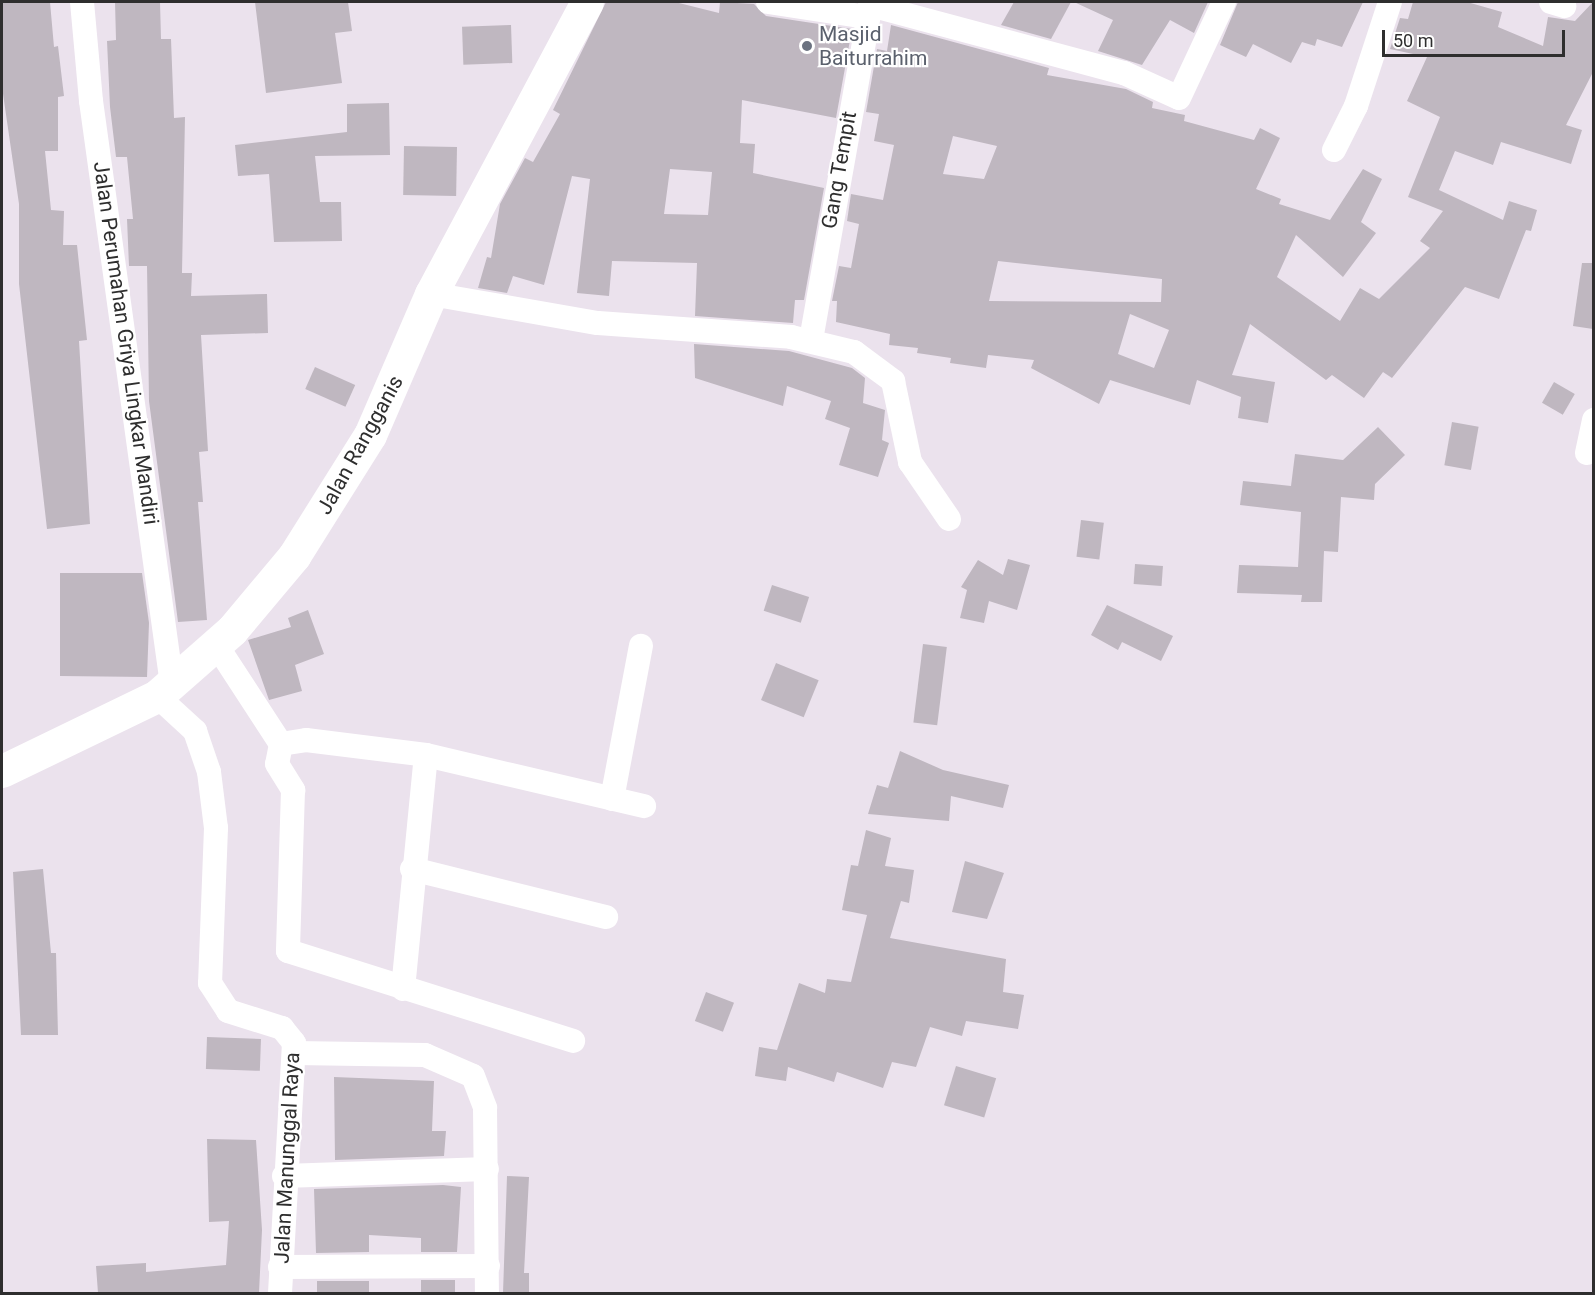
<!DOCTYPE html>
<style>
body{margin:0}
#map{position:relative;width:1595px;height:1295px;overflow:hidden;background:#ebe2ed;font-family:Roboto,sans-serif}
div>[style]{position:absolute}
.building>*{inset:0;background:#bfb7c0;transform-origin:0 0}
.street>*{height:24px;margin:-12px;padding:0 12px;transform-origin:12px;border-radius:12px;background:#fff}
.secondary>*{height:33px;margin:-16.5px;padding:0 16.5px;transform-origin:16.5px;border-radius:16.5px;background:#fff}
.dots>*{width:16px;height:16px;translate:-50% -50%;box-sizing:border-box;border:3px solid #fff;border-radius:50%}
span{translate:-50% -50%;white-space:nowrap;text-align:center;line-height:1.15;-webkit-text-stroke:4.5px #fff;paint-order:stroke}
.worship-label{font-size:21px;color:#5b616d}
.left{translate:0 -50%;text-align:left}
.street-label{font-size:21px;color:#2e2e2e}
.frame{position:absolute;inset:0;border:3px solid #2e2e2e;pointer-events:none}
.scale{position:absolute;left:1382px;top:30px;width:183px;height:27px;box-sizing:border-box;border:3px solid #2e2e2e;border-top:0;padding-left:8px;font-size:18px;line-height:21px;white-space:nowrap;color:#2e2e2e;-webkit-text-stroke:4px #fff;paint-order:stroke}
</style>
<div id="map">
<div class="building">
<div style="clip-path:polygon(2px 2px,50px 2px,54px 47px,58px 46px,64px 96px,58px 97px,58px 151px,45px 151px,51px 210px,64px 211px,63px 245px,77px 245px,87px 340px,79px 341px,90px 524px,47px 529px,19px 284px,19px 204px,2px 87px)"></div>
<div style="clip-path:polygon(115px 2px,160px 2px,161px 39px,171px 39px,174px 118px,185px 117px,182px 273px,192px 273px,191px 296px,267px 294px,268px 333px,201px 335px,208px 451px,199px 452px,203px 502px,198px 502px,207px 620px,178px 622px,149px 401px,147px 266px,129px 266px,127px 219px,133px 219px,127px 157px,116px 157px,110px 107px,107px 41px,116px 40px)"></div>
<div style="clip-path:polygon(255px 2px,348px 2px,352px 31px,335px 33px,342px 83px,266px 93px)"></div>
<div style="clip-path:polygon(evenodd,606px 2px,675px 2px,719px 13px,720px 2px,754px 4px,766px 16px,852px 29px,836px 118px,742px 100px,740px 143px,755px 144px,753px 173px,824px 188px,804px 300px,795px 300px,793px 323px,695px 316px,697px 263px,612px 261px,609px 296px,577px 293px,590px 179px,572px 176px,544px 285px,513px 276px,507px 293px,478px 288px,487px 257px,491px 258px,500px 204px,525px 158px,533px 162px,560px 114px,553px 110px,606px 2px,670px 169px,712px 172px,708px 215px,664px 214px,670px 169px)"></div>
<div style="clip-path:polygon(1014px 2px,1071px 2px,1051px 39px,1001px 25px)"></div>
<div style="clip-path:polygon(1074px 2px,1208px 2px,1194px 33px,1170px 20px,1142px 65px,1098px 51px,1113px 20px)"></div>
<div style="clip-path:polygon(1238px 2px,1363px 2px,1342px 47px,1317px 39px,1315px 46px,1302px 42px,1291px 63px,1253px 44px,1246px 57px,1220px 45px)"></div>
<div style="clip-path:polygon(evenodd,1413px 2px,1467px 2px,1502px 12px,1498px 27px,1543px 46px,1548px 17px,1575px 21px,1593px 2px,1593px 72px,1566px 125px,1582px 130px,1571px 164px,1501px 142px,1493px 165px,1455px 151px,1439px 190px,1503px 220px,1509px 201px,1537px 210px,1531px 231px,1526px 230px,1499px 299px,1465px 287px,1392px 378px,1383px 372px,1364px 398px,1332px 375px,1326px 380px,1250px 324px,1232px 375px,1275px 382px,1268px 423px,1238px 418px,1241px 397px,1197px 380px,1190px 405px,1110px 380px,1099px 404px,1031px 368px,1034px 360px,988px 355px,986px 368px,950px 363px,951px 358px,917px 353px,918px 348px,889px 345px,890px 334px,836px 322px,837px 301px,832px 301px,839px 266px,851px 268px,859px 224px,847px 221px,851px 194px,883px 200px,894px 145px,874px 141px,879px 114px,866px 112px,877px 49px,887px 51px,891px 25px,1049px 68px,1047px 75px,1126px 89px,1153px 102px,1152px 108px,1185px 115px,1184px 121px,1254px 140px,1260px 128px,1280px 138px,1256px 189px,1281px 199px,1279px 204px,1330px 220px,1363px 169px,1382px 179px,1361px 222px,1376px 233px,1343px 277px,1296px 235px,1277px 277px,1340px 321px,1360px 288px,1379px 299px,1430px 248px,1420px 241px,1443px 211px,1408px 197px,1440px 117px,1407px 101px,1427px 57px,1390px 49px,1400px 18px,1408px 19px,1413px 2px,953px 136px,997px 146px,984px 179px,943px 174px,953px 136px,1413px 2px,998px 261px,1162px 279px,1161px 302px,989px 301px,998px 261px,1413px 2px,1130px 314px,1169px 330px,1154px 368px,1118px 354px,1130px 314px)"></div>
<div style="left:511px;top:25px;width:38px;height:49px;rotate:88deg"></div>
<div style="clip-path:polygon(389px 103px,390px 155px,315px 156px,320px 202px,341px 202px,342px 241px,274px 242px,269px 174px,238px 176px,235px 145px,347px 132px,347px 104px)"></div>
<div style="left:404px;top:146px;width:53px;height:49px;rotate:1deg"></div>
<div style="clip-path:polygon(1582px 263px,1593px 263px,1593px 329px,1573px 326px)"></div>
<div style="clip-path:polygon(694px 344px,789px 351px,852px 368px,865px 378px,863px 403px,885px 410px,882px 440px,889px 443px,878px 477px,839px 465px,850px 428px,825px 419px,831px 401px,787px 386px,783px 406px,695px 378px)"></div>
<div style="left:315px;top:367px;width:44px;height:24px;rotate:24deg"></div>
<div style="left:1554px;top:382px;width:24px;height:24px;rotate:30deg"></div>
<div style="left:1452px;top:422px;width:27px;height:44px;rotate:10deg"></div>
<div style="clip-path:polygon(1378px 427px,1405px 455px,1375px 484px,1374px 500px,1341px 497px,1338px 552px,1324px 551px,1322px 602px,1301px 602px,1302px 595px,1237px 593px,1239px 565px,1298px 567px,1301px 512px,1240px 505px,1243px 481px,1291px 486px,1295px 454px,1343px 460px)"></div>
<div style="left:1081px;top:520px;width:23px;height:37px;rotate:7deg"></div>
<div style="clip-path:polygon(1008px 559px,1030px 565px,1017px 610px,989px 601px,984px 623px,960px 618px,967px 590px,961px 587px,978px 560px,1003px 575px)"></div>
<div style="left:1135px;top:564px;width:28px;height:20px;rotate:4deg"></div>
<div style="clip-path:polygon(60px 573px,142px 573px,149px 623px,147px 677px,60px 676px)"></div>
<div style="left:772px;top:585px;width:39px;height:27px;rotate:18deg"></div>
<div style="clip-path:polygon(1107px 605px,1173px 636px,1161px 661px,1122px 642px,1118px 650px,1091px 635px)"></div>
<div style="clip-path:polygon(308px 610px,324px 654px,295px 665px,302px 691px,269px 700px,248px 640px,291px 627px,288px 618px)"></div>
<div style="left:923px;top:644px;width:24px;height:79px;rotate:7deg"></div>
<div style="left:776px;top:663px;width:46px;height:40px;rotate:22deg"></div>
<div style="clip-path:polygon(900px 751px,943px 770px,1009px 785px,1003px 808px,951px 796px,949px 821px,868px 814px,877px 785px,888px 788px)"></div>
<div style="clip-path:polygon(866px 830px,891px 838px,885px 866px,914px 870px,909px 903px,901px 901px,890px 938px,1006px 959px,1003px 992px,1024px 995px,1018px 1029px,966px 1021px,962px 1036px,930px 1027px,916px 1067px,892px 1062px,883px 1088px,837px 1072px,834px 1082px,788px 1067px,786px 1081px,755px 1076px,759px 1047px,777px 1050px,799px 983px,825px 993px,827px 979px,851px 982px,867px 915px,842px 910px,851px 865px,858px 866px)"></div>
<div style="clip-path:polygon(965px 861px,1004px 873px,987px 919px,952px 912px)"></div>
<div style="clip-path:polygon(43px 869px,51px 953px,56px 953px,58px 1035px,21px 1035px,13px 872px)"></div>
<div style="left:706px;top:992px;width:30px;height:31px;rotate:21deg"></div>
<div style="left:207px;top:1037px;width:54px;height:32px;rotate:2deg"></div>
<div style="left:956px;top:1066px;width:42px;height:41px;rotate:17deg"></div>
<div style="clip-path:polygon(334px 1077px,434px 1081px,432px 1131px,446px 1131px,444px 1156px,335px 1160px)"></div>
<div style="clip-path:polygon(207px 1139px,256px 1140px,262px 1230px,259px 1293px,98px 1293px,96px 1266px,146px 1263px,146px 1272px,226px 1265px,229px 1221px,209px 1222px)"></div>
<div style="clip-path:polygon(507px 1176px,529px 1177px,524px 1273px,529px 1273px,529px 1293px,503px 1293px)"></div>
<div style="clip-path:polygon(443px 1185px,461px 1187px,457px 1252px,421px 1252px,421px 1238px,369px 1235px,369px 1252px,316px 1253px,314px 1189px)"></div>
<div style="left:455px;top:1280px;width:13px;height:34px;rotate:90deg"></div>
<div style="left:317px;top:1281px;width:52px;height:12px"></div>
</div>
<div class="street">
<div style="left:82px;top:2px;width:99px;rotate:84.8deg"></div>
<div style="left:91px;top:101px;width:590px;rotate:82.1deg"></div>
<div style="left:768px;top:2px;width:99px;rotate:8.7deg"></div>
<div style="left:1551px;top:2px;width:14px;rotate:17deg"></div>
<div style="left:870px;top:5px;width:263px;rotate:15deg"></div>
<div style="left:1124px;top:73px;width:60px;rotate:24.4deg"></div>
<div style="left:1179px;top:98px;width:106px;rotate:-64.9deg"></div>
<div style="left:1334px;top:150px;width:49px;rotate:-63.4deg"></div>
<div style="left:1356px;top:106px;width:109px;rotate:-71.9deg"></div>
<div style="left:431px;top:294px;width:169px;rotate:9.9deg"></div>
<div style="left:598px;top:323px;width:194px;rotate:4.1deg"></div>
<div style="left:791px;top:337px;width:65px;rotate:13.4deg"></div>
<div style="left:854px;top:352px;width:49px;rotate:36.6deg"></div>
<div style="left:893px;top:381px;width:83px;rotate:78.1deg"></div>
<div style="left:910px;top:462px;width:69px;rotate:55.6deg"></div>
<div style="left:811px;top:340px;width:343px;rotate:-79.9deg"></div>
<div style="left:1587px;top:453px;width:34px;rotate:-78deg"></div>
<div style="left:217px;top:646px;width:117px;rotate:56.9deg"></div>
<div style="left:281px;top:744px;width:20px;rotate:101deg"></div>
<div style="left:277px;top:764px;width:31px;rotate:58deg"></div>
<div style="left:293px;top:790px;width:161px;rotate:91.8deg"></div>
<div style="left:288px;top:951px;width:299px;rotate:17.5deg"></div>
<div style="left:157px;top:696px;width:52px;rotate:42.6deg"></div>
<div style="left:195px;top:731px;width:43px;rotate:71.1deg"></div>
<div style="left:209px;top:772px;width:56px;rotate:82.9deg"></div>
<div style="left:216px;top:828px;width:155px;rotate:92.2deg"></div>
<div style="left:210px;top:983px;width:33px;rotate:57deg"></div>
<div style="left:228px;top:1011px;width:57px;rotate:17.5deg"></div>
<div style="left:282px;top:1028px;width:19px;rotate:51deg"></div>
<div style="left:294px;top:1043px;width:251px;rotate:93.2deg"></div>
<div style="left:281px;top:744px;width:25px;rotate:-9deg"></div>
<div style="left:306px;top:740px;width:121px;rotate:7.1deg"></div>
<div style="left:426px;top:755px;width:224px;rotate:13.2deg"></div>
<div style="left:612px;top:799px;width:156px;rotate:-79.3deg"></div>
<div style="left:412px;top:869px;width:200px;rotate:13.9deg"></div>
<div style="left:403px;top:989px;width:235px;rotate:-84.4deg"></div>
<div style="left:295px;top:1053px;width:130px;rotate:0.9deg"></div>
<div style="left:425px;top:1055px;width:52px;rotate:23.6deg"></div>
<div style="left:473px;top:1076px;width:34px;rotate:69deg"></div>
<div style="left:485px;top:1108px;width:186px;rotate:89.4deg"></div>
<div style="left:284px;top:1176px;width:203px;rotate:-2deg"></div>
<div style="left:280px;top:1267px;width:208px;rotate:-0.3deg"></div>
</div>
<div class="secondary">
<div style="left:2px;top:771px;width:172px;rotate:-25.8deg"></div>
<div style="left:157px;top:696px;width:100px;rotate:-41.3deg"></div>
<div style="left:232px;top:630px;width:97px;rotate:-50deg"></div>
<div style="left:294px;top:556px;width:143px;rotate:-57.9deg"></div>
<div style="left:370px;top:435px;width:154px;rotate:-66.6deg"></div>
<div style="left:431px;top:294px;width:331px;rotate:-61.9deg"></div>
</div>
<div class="dots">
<div style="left:807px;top:46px;background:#6b7280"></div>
</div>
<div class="worship-label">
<span class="left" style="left:819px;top:46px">Masjid<br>Baiturrahim</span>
</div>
<div class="street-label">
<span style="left:839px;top:170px;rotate:-80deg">Gang Tempit</span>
<span style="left:126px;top:343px;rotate:82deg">Jalan Perumahan Griya Lingkar Mandiri</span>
<span style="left:360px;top:445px;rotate:-61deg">Jalan Rangganis</span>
<span style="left:287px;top:1158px;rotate:-87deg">Jalan Manunggal Raya</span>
</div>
<div class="frame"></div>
<div class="scale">50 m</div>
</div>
